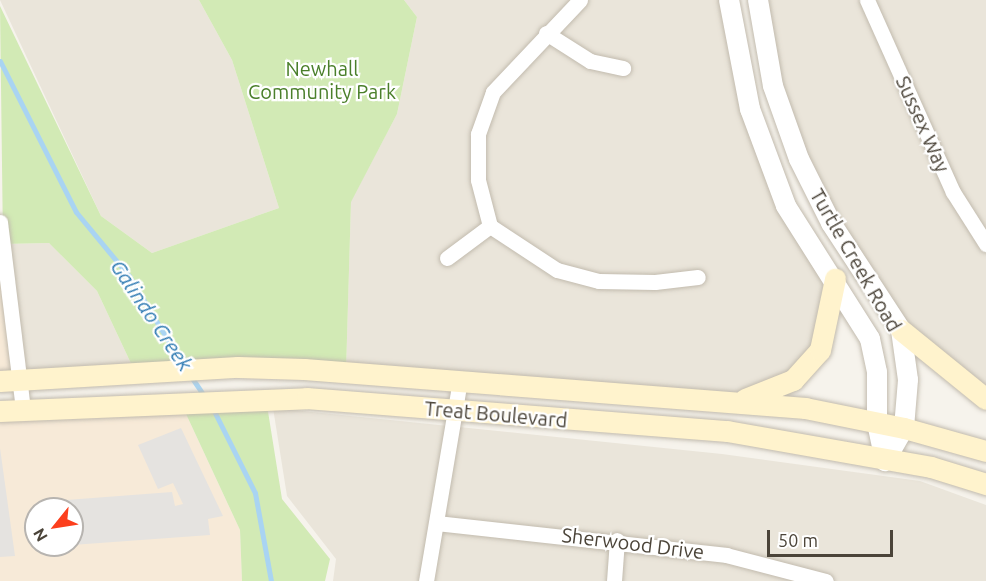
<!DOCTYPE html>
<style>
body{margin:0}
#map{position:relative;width:986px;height:581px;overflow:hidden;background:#f6f3ec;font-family:Ubuntu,sans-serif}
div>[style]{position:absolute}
.residential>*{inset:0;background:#eae5da}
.commercial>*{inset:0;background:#f7ead8}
.green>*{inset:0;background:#d2eab5}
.parking>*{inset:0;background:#e5e3e0}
.stream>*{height:5px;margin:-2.5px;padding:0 2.5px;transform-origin:2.5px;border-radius:2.5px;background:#a9d4f2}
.roads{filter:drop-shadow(0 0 2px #c2bbae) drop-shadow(0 0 2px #c2bbae)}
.minor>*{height:15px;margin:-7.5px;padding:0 7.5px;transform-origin:7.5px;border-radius:7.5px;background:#fff}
.tertiary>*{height:20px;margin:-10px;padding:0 10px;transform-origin:10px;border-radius:10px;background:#fff}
.secondary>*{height:21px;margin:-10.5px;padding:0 10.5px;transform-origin:10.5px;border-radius:10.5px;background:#fff3cd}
span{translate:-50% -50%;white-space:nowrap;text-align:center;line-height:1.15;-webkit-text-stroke:4.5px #fff;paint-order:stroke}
.park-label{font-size:20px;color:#4a7f2a}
.street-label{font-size:20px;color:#4b4439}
.water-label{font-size:21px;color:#2e7ab2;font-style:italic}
.north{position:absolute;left:24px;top:497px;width:60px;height:60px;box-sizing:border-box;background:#fff;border:2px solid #b7b4b0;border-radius:50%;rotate:240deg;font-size:16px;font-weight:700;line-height:24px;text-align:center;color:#4b4439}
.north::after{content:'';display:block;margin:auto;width:21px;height:27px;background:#fc3f1d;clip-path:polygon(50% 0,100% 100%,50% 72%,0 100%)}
.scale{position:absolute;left:767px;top:530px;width:126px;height:27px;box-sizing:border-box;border:3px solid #4b4439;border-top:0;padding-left:8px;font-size:18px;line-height:21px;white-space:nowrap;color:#4b4439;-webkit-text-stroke:4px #fff;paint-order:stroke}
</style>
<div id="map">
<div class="residential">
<div style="clip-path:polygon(0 0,199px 0,232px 60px,279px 208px,152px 253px,101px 216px)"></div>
<div style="clip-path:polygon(404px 0,729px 0,786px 205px,835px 279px,820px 350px,759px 396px,346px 372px,351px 201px,397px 114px,417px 17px)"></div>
<div style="clip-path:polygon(758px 0,986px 0,986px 399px,901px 330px,799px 159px)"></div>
<div style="clip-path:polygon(49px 243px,97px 291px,135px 372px,20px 378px,3px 244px)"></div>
<div style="clip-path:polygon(273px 408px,722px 454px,920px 481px,986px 505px,986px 581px,333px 581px,336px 559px,287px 496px)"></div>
</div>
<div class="commercial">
<div style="clip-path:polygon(0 222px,20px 378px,0 381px)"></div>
<div style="clip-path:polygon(evenodd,180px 401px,240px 530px,242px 581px,0 581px,0 411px,180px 401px,36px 509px,72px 509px,72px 545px,36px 545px,36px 509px)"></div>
</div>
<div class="green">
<div style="clip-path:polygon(199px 0,404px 0,417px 17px,397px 114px,351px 202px,346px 372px,135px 372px,97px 291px,49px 243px,3px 244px,0 6px,101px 216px,152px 253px,279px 208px,232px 60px)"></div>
<div style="clip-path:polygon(266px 399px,282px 499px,330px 559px,325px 581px,242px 581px,240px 530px,180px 401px)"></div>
</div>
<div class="parking">
<div style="clip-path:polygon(181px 428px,223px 516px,208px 519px,210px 535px,72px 545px,72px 509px,54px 509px,53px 501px,172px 492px,175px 506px,183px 504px,173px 483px,158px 489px,138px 445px)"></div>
<div style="clip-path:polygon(0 448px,15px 556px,0 557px)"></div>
</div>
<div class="stream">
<div style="left:0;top:61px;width:169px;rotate:63.3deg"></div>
<div style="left:76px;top:212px;width:83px;rotate:50.4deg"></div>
<div style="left:129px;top:276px;width:104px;rotate:58.8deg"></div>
<div style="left:190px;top:375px;width:27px;rotate:56deg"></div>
<div style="left:212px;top:407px;width:96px;rotate:63.4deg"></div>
<div style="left:255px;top:493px;width:89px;rotate:79.7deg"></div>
</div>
<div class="roads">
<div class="minor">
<div style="left:580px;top:0;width:127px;rotate:133.4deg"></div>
<div style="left:493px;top:92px;width:45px;rotate:109.7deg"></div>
<div style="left:478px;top:134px;width:46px;rotate:90deg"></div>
<div style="left:478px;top:180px;width:48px;rotate:75.4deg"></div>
<div style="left:490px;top:226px;width:80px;rotate:33.3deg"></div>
<div style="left:557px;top:270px;width:43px;rotate:14.7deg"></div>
<div style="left:599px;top:281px;width:56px;rotate:1deg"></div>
<div style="left:655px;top:282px;width:43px;rotate:-6.6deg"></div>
<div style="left:867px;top:0;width:210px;rotate:65.9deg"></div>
<div style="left:953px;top:192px;width:62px;rotate:57.6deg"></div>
<div style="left:546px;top:33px;width:52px;rotate:32.5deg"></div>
<div style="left:590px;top:61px;width:34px;rotate:12deg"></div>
<div style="left:0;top:222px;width:188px;rotate:83deg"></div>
<div style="left:447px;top:258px;width:54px;rotate:-36.7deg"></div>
<div style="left:437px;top:523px;width:291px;rotate:6.3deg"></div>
<div style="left:726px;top:555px;width:103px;rotate:14.6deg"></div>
<div style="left:426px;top:581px;width:203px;rotate:-80.4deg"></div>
<div style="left:614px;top:581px;width:41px;rotate:-85.8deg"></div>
</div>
<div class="tertiary">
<div style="left:729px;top:0;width:111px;rotate:79.1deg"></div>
<div style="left:750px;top:109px;width:103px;rotate:69.6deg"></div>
<div style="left:786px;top:206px;width:157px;rotate:57.7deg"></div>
<div style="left:870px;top:339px;width:34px;rotate:78deg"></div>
<div style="left:877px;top:372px;width:51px;rotate:90deg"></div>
<div style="left:877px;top:423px;width:39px;rotate:78deg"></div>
<div style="left:758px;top:0;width:87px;rotate:80.1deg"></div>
<div style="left:773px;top:86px;width:77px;rotate:70.4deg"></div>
<div style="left:799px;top:159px;width:72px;rotate:63.4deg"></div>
<div style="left:831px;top:223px;width:128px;rotate:56.8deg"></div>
<div style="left:901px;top:330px;width:50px;rotate:82deg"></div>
<div style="left:908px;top:380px;width:48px;rotate:94.8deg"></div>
<div style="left:904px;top:428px;width:38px;rotate:120deg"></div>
</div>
<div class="secondary">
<div style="left:901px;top:330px;width:109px;rotate:39.1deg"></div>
<div style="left:0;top:381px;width:238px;rotate:-3.4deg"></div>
<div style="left:238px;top:367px;width:66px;rotate:1.7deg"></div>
<div style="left:304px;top:369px;width:503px;rotate:4.45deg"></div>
<div style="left:805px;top:408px;width:101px;rotate:11.4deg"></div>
<div style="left:904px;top:428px;width:85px;rotate:15.7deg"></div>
<div style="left:745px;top:399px;width:52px;rotate:-21.6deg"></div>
<div style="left:793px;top:380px;width:40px;rotate:-48deg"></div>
<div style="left:820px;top:350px;width:73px;rotate:-78.1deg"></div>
<div style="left:0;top:411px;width:307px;rotate:-2.4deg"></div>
<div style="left:307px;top:398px;width:421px;rotate:4.5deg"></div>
<div style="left:727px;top:431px;width:207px;rotate:10deg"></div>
<div style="left:931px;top:467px;width:58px;rotate:17.2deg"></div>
</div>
</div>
<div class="park-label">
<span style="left:322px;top:80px">Newhall<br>Community Park</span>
</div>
<div class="street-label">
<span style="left:923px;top:124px;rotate:66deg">Sussex Way</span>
<span style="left:856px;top:260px;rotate:60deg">Turtle Creek Road</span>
<span style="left:496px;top:414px;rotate:5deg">Treat Boulevard</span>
<span style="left:633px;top:543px;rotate:7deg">Sherwood Drive</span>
</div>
<div class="water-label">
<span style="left:152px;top:315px;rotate:56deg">Galindo Creek</span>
</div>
<div class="north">N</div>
<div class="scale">50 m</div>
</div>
